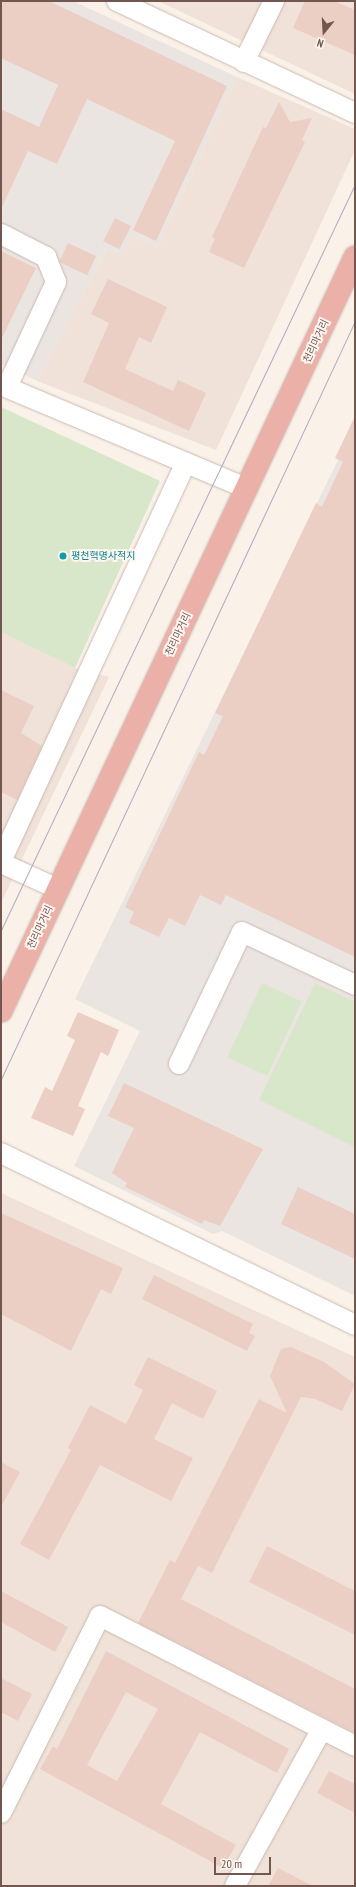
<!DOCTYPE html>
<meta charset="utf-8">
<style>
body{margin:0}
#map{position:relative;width:356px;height:1887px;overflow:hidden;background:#faf1e9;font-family:"PT Sans Narrow","Noto Sans KR",sans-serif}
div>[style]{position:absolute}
.residential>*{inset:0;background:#f0e2d8}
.industrial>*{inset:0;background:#ebe5e2}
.green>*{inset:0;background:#d8e6c9;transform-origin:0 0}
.building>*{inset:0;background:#ebcfc4;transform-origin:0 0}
.roads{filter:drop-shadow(0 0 1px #cab9b0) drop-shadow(0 0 1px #cab9b0)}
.minor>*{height:20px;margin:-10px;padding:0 10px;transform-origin:10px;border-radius:10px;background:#fff}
.highway>*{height:22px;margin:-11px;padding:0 11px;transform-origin:11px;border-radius:11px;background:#ebb1a8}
.tram>*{height:1px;margin:-0.5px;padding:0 0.5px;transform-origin:0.5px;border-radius:0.5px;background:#b3a8c2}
.dots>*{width:11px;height:11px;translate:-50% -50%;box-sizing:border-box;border:2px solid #fdf5ef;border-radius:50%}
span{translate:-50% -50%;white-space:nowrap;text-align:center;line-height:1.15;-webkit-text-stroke:4px #fdf5ef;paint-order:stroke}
.street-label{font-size:10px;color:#715750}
.culture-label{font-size:10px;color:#0d838f}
.left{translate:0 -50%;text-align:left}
.frame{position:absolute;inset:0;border:2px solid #715750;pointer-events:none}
.north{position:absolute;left:304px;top:12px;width:40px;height:40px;-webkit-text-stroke:3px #fdf5ef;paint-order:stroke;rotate:198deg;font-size:11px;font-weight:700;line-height:16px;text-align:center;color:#715750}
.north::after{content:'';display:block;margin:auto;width:14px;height:18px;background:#715750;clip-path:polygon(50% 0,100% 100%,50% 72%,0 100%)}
.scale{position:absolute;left:214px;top:1857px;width:57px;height:18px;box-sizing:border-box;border:2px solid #715750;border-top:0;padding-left:5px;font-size:12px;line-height:14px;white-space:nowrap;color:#715750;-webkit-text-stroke:3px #fdf5ef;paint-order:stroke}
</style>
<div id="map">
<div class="residential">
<div style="clip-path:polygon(158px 1px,355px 1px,355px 94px)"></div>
<div style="clip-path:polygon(237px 77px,355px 129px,355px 150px,216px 450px,37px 381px,107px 249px,133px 236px,157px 248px)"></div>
<div style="clip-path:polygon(1px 632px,75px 668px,109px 677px,1px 903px)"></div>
<div style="clip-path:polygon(1px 1193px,355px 1357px,355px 1886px,1px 1886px)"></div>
</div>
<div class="industrial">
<div style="clip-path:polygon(1px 1px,73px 1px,237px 77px,157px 248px,133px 236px,121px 254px,107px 249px,37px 381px,1px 364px)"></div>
<div style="clip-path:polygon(355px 425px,355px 1296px,222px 1231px,213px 1234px,74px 1166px,140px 1031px,75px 999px)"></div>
</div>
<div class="green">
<div style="clip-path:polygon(1px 407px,160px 481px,75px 668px,1px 632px)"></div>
<div style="left:262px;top:983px;width:44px;height:82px;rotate:25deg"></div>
<div style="clip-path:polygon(315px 983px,355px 1002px,355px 1147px,259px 1100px)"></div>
</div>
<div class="building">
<div style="clip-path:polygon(1px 1px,49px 1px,227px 86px,156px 241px,133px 230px,175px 141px,87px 99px,57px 164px,28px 151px,1px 209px,1px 109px,39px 127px,58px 85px,1px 58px)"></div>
<div style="clip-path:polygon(305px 1px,334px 1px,355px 10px,355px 55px,293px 28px)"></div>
<div style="clip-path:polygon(279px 102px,290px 122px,312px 118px,302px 140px,305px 142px,244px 268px,209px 252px,215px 239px,212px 237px,263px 127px,266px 128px)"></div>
<div style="left:115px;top:218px;width:18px;height:26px;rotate:27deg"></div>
<div style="left:68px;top:243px;width:31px;height:21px;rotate:25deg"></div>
<div style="clip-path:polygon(1px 251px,36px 268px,1px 340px)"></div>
<div style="clip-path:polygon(108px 279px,167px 307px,151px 343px,139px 337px,125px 369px,173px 391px,178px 380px,206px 393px,189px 431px,83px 382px,109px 323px,91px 314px)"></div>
<div style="clip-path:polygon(355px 416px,355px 957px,226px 895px,221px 905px,200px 895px,185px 926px,169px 918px,159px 937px,129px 923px,134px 912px,125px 907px,199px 752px,204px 755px,223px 716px,215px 713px,316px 503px,322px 507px,343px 462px,335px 458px)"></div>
<div style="clip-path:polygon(1px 690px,34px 706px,21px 733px,42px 746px,17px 800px,1px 792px)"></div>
<div style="clip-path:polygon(78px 1012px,119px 1030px,108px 1056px,101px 1052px,78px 1106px,85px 1109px,73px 1136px,31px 1118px,45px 1087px,52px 1091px,75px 1040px,67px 1036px)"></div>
<div style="clip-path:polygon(124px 1083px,263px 1149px,220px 1226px,204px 1220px,202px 1224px,125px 1187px,127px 1183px,112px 1173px,134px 1128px,108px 1116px)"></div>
<div style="clip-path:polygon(298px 1187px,355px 1214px,355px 1259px,281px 1224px)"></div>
<div style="clip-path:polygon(1px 1213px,123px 1268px,111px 1294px,101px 1289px,71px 1351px,1px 1314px)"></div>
<div style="clip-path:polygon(154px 1275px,253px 1324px,249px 1333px,255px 1336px,247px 1351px,142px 1299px)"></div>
<div style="clip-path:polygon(291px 1347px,324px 1362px,355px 1384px,342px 1411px,315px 1399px,301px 1397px,212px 1573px,198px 1566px,181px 1599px,355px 1689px,355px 1733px,138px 1623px,170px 1560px,175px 1563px,259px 1399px,287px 1413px,270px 1376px,281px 1349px)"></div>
<div style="clip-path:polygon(148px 1357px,217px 1391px,203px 1419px,172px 1403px,154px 1439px,193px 1458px,171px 1501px,100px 1465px,49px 1560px,20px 1544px,71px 1450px,68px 1448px,90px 1405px,126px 1424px,143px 1390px,134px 1385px)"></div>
<div style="clip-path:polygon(1px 1462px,20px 1472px,1px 1507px)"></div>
<div style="clip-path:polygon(267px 1546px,355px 1591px,355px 1635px,249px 1582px)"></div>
<div style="clip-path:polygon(1px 1591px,68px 1627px,55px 1652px,1px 1622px)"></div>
<div style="clip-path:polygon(evenodd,106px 1651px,289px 1749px,277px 1773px,200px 1732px,161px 1804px,236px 1845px,223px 1868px,40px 1769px,53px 1746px,57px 1749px,106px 1651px,126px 1692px,158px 1709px,117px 1781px,87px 1765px,126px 1692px)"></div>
<div style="clip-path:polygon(1px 1678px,32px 1694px,18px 1721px,1px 1712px)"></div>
<div style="clip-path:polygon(329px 1771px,355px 1784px,355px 1813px,317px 1793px)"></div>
<div style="clip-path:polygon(278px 1868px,313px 1886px,268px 1886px)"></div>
</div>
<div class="roads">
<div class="minor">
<div style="left:117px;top:1px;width:263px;rotate:25.2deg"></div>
<div style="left:244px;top:62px;width:68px;rotate:-63.8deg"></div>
<div style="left:1px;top:234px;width:51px;rotate:27.1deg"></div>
<div style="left:46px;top:257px;width:27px;rotate:68deg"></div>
<div style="left:56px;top:282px;width:116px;rotate:115deg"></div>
<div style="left:1px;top:385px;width:266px;rotate:22.8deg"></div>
<div style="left:1px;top:861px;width:439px;rotate:-65.1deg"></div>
<div style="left:1px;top:863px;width:63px;rotate:24.5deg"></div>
<div style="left:179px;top:1064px;width:146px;rotate:-64.5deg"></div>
<div style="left:242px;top:932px;width:125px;rotate:25.1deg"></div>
<div style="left:1px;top:1153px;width:394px;rotate:25.9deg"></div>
<div style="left:1px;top:1813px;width:220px;rotate:-63.3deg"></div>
<div style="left:100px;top:1616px;width:286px;rotate:27deg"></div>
<div style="left:235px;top:1886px;width:179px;rotate:-61deg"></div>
</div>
<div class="highway">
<div style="left:1px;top:1011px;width:833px;rotate:-64.85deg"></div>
</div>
</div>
<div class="tram">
<div style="left:1px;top:930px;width:826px;rotate:-64.61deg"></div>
<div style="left:1px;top:1079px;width:837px;rotate:-64.97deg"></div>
</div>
<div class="dots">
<div style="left:63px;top:556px;background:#0f9aa8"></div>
</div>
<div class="street-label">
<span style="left:316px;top:341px;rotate:-65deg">천리마거리</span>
<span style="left:178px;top:634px;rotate:-65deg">천리마거리</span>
<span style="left:40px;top:927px;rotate:-65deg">천리마거리</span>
</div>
<div class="culture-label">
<span class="left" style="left:71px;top:556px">평천혁명사적지</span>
</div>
<div class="frame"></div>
<div class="north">N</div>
<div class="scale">20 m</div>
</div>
